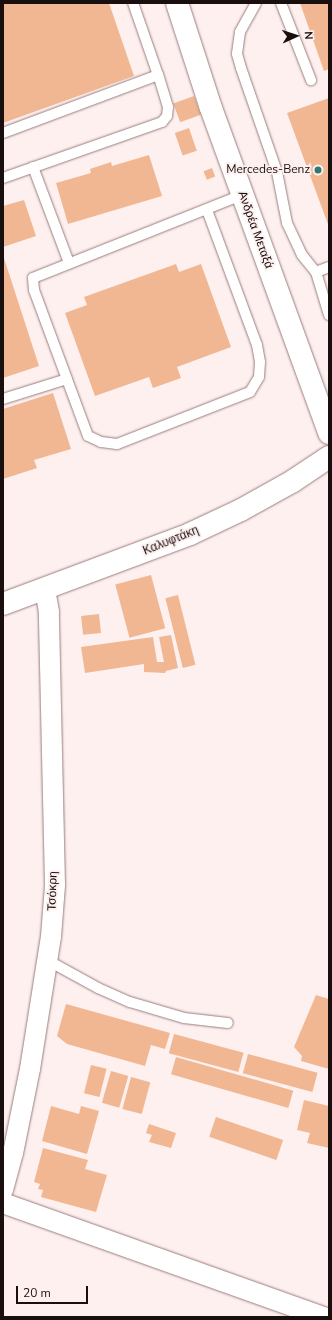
<!DOCTYPE html>
<meta charset="utf-8">
<style>
body{margin:0}
#map{position:relative;width:332px;height:1320px;overflow:hidden;background:#fdf0ef;font-family:"Nunito Sans",sans-serif}
div>[style]{position:absolute}
.building>*{inset:0;background:#f1b792;transform-origin:0 0}
.roads{filter:drop-shadow(0 0 1px #9a7d7c) drop-shadow(0 0 1px #9a7d7c)}
.service>*{height:10px;margin:-5px;padding:0 5px;transform-origin:5px;border-radius:5px;background:#fff}
.minor>*{height:20px;margin:-10px;padding:0 10px;transform-origin:10px;border-radius:10px;background:#fff}
.tertiary>*{height:22px;margin:-11px;padding:0 11px;transform-origin:11px;border-radius:11px;background:#fff}
.secondary>*{height:22px;margin:-11px;padding:0 11px;transform-origin:11px;border-radius:11px;background:#fff}
.dots>*{width:11px;height:11px;translate:-50% -50%;box-sizing:border-box;border:2px solid #fdf0ef;border-radius:50%}
span{translate:-50% -50%;white-space:nowrap;text-align:center;line-height:1.15;-webkit-text-stroke:3.5px #fdf0ef;paint-order:stroke}
.poi-label{font-size:12px;color:#1a0f0f}
.right{translate:-100% -50%;text-align:right}
.street-label{font-size:12px;color:#1a0f0f}
.frame{position:absolute;inset:0;border:4px solid #1a0f0f;pointer-events:none}
.north{position:absolute;left:276px;top:16px;width:40px;height:40px;-webkit-text-stroke:3px #fdf0ef;paint-order:stroke;rotate:87deg;font-size:11px;font-weight:700;line-height:16px;text-align:center;color:#1a0f0f}
.north::after{content:'';display:block;margin:auto;width:14px;height:18px;background:#1a0f0f;clip-path:polygon(50% 0,100% 100%,50% 72%,0 100%)}
.scale{position:absolute;left:16px;top:1286px;width:72px;height:18px;box-sizing:border-box;border:2px solid #1a0f0f;border-top:0;padding-left:5px;font-size:12px;line-height:14px;white-space:nowrap;color:#1a0f0f;-webkit-text-stroke:3px #fdf0ef;paint-order:stroke}
</style>
<div id="map">
<div class="building">
<div style="clip-path:polygon(3px 3px,109px 3px,134px 76px,3px 123px)"></div>
<div style="clip-path:polygon(300px 3px,329px 3px,329px 69px,324px 71px)"></div>
<div style="left:194px;top:96px;width:20px;height:22px;rotate:70deg"></div>
<div style="clip-path:polygon(329px 98px,329px 227px,287px 113px)"></div>
<div style="left:189px;top:128px;width:24px;height:15px;rotate:71deg"></div>
<div style="clip-path:polygon(149px 155px,162px 196px,68px 224px,56px 183px,91px 173px,90px 169px,111px 162px,112px 166px)"></div>
<div style="left:212px;top:168px;width:9px;height:9px;rotate:69deg"></div>
<div style="clip-path:polygon(24px 200px,36px 236px,3px 247px,3px 206px)"></div>
<div style="clip-path:polygon(3px 255px,39px 366px,3px 378px)"></div>
<div style="clip-path:polygon(176px 264px,179px 272px,201px 264px,231px 347px,177px 367px,181px 378px,153px 388px,149px 377px,95px 396px,65px 313px,87px 305px,84px 297px)"></div>
<div style="clip-path:polygon(53px 393px,71px 449px,34px 460px,37px 468px,3px 479px,3px 409px)"></div>
<div style="left:151px;top:575px;width:55px;height:37px;rotate:75deg"></div>
<div style="left:178px;top:595px;width:72px;height:13px;rotate:76deg"></div>
<div style="left:99px;top:614px;width:19px;height:18px;rotate:84deg"></div>
<div style="clip-path:polygon(171px 635px,178px 668px,166px 671px,165px 673px,144px 672px,144px 664px,85px 673px,81px 647px,153px 637px,157px 662px,164px 662px,159px 637px)"></div>
<div style="clip-path:polygon(316px 995px,329px 999px,329px 1069px,301px 1061px,302px 1056px,294px 1047px)"></div>
<div style="clip-path:polygon(66px 1004px,170px 1033px,165px 1049px,151px 1045px,145px 1066px,67px 1044px,57px 1036px)"></div>
<div style="left:174px;top:1034px;width:72px;height:20px;rotate:15deg"></div>
<div style="left:248px;top:1054px;width:72px;height:20px;rotate:15deg"></div>
<div style="left:176px;top:1057px;width:122px;height:18px;rotate:16deg"></div>
<div style="left:91px;top:1065px;width:16px;height:29px;rotate:14deg"></div>
<div style="left:111px;top:1071px;width:18px;height:33px;rotate:16deg"></div>
<div style="left:131px;top:1077px;width:20px;height:33px;rotate:15deg"></div>
<div style="clip-path:polygon(304px 1100px,329px 1106px,329px 1148px,307px 1143px,310px 1133px,297px 1130px)"></div>
<div style="clip-path:polygon(51px 1106px,79px 1114px,81px 1106px,99px 1111px,87px 1154px,42px 1141px)"></div>
<div style="left:216px;top:1117px;width:71px;height:21px;rotate:19deg"></div>
<div style="clip-path:polygon(149px 1124px,176px 1133px,171px 1148px,149px 1142px,152px 1135px,146px 1133px)"></div>
<div style="clip-path:polygon(43px 1148px,88px 1160px,85px 1169px,107px 1175px,96px 1212px,41px 1197px,43px 1190px,38px 1189px,40px 1184px,34px 1182px)"></div>
</div>
<div class="roads">
<div class="service">
<div style="left:256px;top:3px;width:33px;rotate:119deg"></div>
<div style="left:240px;top:32px;width:22px;rotate:98deg"></div>
<div style="left:237px;top:54px;width:15px;rotate:74deg"></div>
<div style="left:241px;top:68px;width:110px;rotate:70.9deg"></div>
<div style="left:277px;top:172px;width:52px;rotate:78.9deg"></div>
<div style="left:287px;top:223px;width:35px;rotate:65deg"></div>
<div style="left:302px;top:255px;width:22px;rotate:51deg"></div>
<div style="left:316px;top:272px;width:45px;rotate:73.2deg"></div>
<div style="left:281px;top:3px;width:83px;rotate:68.7deg"></div>
<div style="left:3px;top:133px;width:165px;rotate:-20.5deg"></div>
<div style="left:33px;top:167px;width:103px;rotate:69.4deg"></div>
<div style="left:3px;top:178px;width:169px;rotate:-19.4deg"></div>
<div style="left:162px;top:122px;width:8px;rotate:-50deg"></div>
<div style="left:167px;top:116px;width:9px;rotate:-84deg"></div>
<div style="left:168px;top:107px;width:34px;rotate:-107deg"></div>
<div style="left:158px;top:75px;width:76px;rotate:-109.1deg"></div>
<div style="left:207px;top:210px;width:144px;rotate:69.7deg"></div>
<div style="left:257px;top:345px;width:17px;rotate:80deg"></div>
<div style="left:260px;top:362px;width:15px;rotate:94deg"></div>
<div style="left:259px;top:377px;width:17px;rotate:121deg"></div>
<div style="left:250px;top:392px;width:143px;rotate:158.6deg"></div>
<div style="left:117px;top:444px;width:16px;rotate:-173deg"></div>
<div style="left:101px;top:442px;width:14px;rotate:-155deg"></div>
<div style="left:88px;top:436px;width:156px;rotate:-110.3deg"></div>
<div style="left:34px;top:290px;width:12px;rotate:-95deg"></div>
<div style="left:33px;top:278px;width:225px;rotate:-21.7deg"></div>
<div style="left:316px;top:272px;width:14px;rotate:-21deg"></div>
<div style="left:3px;top:399px;width:67px;rotate:-17.4deg"></div>
<div style="left:47px;top:960px;width:58px;rotate:28.8deg"></div>
<div style="left:98px;top:988px;width:35px;rotate:24deg"></div>
<div style="left:130px;top:1002px;width:56px;rotate:16.5deg"></div>
<div style="left:184px;top:1018px;width:44px;rotate:6.5deg"></div>
</div>
<div class="minor">
<div style="left:3px;top:1190px;width:38px;rotate:-75deg"></div>
<div style="left:13px;top:1153px;width:86px;rotate:-78.6deg"></div>
<div style="left:30px;top:1069px;width:134px;rotate:-81deg"></div>
<div style="left:51px;top:937px;width:52px;rotate:-85.6deg"></div>
<div style="left:55px;top:885px;width:273px;rotate:-91.3deg"></div>
<div style="left:49px;top:612px;width:23px;rotate:-100deg"></div>
<div style="left:3px;top:1203px;width:341px;rotate:19.6deg"></div>
</div>
<div class="tertiary">
<div style="left:177px;top:3px;width:110px;rotate:72.1deg"></div>
<div style="left:211px;top:108px;width:346px;rotate:70deg"></div>
</div>
<div class="secondary">
<div style="left:3px;top:604px;width:200px;rotate:-20.5deg"></div>
<div style="left:190px;top:534px;width:56px;rotate:-25.2deg"></div>
<div style="left:241px;top:510px;width:60px;rotate:-29.1deg"></div>
<div style="left:293px;top:481px;width:43px;rotate:-33.7deg"></div>
</div>
</div>
<div class="dots">
<div style="left:318px;top:170px;background:#317974"></div>
</div>
<div class="poi-label">
<span class="right" style="left:310px;top:170px">Mercedes-Benz</span>
</div>
<div class="street-label">
<span style="left:255px;top:230px;rotate:70deg">Ανδρέα Μεταξά</span>
<span style="left:171px;top:541px;rotate:-22deg">Καλυφτάκη</span>
<span style="left:53px;top:891px;rotate:-88deg">Τσόκρη</span>
</div>
<div class="frame"></div>
<div class="north">N</div>
<div class="scale">20 m</div>
</div>
